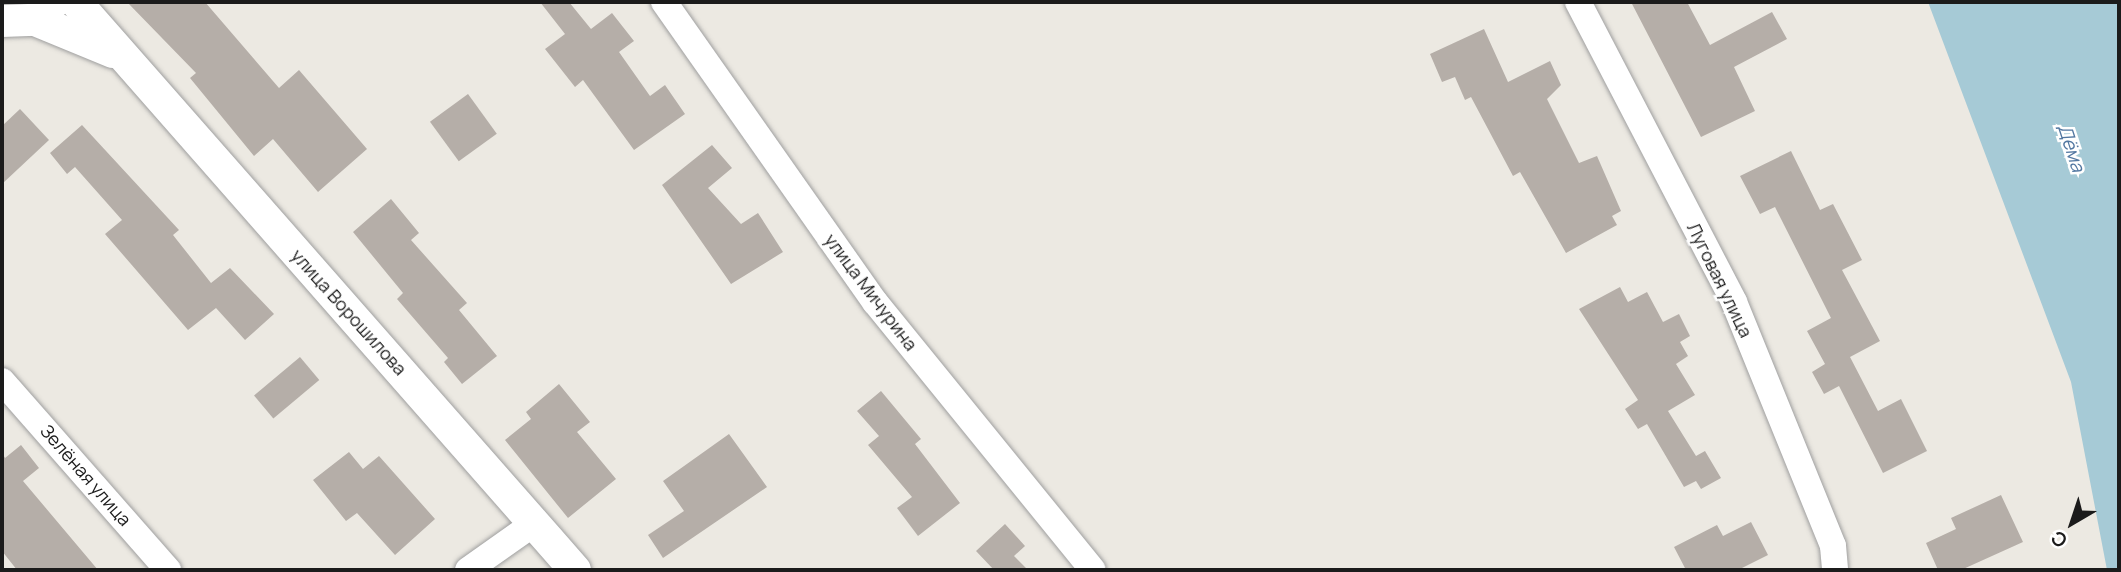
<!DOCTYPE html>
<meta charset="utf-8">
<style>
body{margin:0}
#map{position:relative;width:2121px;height:572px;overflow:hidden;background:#ece9e2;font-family:Manrope,sans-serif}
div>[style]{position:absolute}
.water>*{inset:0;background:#a6cad6}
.building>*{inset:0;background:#b5aea8;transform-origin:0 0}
.roads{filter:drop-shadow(0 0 2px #9f9f9f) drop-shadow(0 0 2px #9f9f9f)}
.minor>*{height:26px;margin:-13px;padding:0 13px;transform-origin:13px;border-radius:13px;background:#fff}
.tertiary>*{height:32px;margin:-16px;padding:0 16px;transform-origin:16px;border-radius:16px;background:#fff}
span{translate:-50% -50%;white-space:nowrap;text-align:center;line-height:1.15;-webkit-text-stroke:5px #fff;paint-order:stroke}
.street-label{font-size:18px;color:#1b1b1b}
.water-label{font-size:19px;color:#5277a1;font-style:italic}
.frame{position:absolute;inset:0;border:4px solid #1b1b1b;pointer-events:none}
.north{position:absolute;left:2037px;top:488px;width:70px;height:70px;-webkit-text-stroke:5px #fff;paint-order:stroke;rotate:219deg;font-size:19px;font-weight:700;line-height:28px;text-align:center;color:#1b1b1b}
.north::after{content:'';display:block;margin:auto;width:24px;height:32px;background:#1b1b1b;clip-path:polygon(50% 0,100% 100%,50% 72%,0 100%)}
</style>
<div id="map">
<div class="water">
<div style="clip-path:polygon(1928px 2px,2119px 2px,2119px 570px,2107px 570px,2071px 382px)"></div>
</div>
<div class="building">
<div style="clip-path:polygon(127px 2px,205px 2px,279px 88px,299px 70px,367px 149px,318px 192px,273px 139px,254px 156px,190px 78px,196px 73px)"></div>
<div style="clip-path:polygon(540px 2px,569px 2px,591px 29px,612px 13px,634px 41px,619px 52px,650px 96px,665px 85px,685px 114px,634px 150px,583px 80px,575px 87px,545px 49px,565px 34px)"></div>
<div style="clip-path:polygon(1631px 2px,1687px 2px,1710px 45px,1772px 12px,1787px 39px,1734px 67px,1755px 111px,1701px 137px)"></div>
<div style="clip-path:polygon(1484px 29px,1508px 82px,1550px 61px,1561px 85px,1547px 99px,1579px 163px,1597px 156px,1621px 211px,1612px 216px,1617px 225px,1566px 253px,1520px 172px,1513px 176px,1471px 97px,1465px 100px,1455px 77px,1442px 82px,1430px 54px)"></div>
<div style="left:468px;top:94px;width:49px;height:47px;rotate:54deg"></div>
<div style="clip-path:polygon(20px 109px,49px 140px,2px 184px,2px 126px)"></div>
<div style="clip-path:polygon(82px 125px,179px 230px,173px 235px,211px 283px,230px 268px,274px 314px,245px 340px,216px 308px,188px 330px,105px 234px,122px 220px,75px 167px,67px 174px,50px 153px)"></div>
<div style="clip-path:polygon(712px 145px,732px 168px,708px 188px,741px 224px,758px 213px,783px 252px,731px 284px,662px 185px)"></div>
<div style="clip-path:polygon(1791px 151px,1820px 210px,1833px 204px,1862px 260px,1842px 270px,1880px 341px,1850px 357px,1878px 411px,1901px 399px,1927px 451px,1883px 473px,1839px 386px,1824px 394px,1812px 372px,1825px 364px,1807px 331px,1831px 318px,1775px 207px,1760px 214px,1740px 176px)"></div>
<div style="clip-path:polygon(391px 199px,419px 233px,411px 240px,467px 303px,459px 310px,497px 356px,462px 384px,444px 362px,448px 358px,397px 299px,403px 293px,353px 232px)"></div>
<div style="clip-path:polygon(1620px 287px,1628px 302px,1647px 292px,1663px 322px,1679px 314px,1690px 336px,1680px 342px,1688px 356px,1676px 364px,1695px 395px,1668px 411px,1696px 456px,1705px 451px,1721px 478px,1701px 489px,1696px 481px,1684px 487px,1647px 424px,1638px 429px,1625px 409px,1638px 400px,1579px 309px)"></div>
<div style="left:300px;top:357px;width:30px;height:60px;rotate:50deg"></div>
<div style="clip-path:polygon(559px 384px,590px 422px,577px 432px,616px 479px,568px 518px,505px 440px,531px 419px,526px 412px)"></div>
<div style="clip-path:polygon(881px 391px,921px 439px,915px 444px,960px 503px,918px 536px,897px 508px,912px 497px,868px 445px,879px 436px,857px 411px)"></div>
<div style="clip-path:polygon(729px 434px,767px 487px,663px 558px,648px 535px,684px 511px,663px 481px)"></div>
<div style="clip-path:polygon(21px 445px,39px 468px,23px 481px,98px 570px,17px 570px,2px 551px,2px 453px,5px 458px)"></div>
<div style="clip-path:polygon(349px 452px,363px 469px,379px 456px,435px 519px,395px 555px,357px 513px,346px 521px,313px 480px)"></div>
<div style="clip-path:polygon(2001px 495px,2023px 542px,1961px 570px,1938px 570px,1926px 543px,1956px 529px,1951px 518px)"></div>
<div style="clip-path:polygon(1751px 522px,1768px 555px,1738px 570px,1686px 570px,1674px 547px,1717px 525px,1723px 536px)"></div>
<div style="clip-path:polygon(1005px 524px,1025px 546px,1014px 556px,1028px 570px,994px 570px,976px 551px)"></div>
</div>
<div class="roads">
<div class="minor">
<div style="left:664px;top:2px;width:367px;rotate:54.9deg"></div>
<div style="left:875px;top:302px;width:345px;rotate:50.9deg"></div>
<div style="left:1578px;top:2px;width:338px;rotate:62.5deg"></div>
<div style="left:1734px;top:302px;width:263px;rotate:67.9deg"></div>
<div style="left:1833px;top:546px;width:24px;rotate:85deg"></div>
<div style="left:2px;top:381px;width:252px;rotate:48.7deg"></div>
<div style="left:468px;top:570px;width:83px;rotate:-35.2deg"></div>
</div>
<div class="tertiary">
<div style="left:76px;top:2px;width:756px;rotate:48.7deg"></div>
<div style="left:35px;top:20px;width:84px;rotate:22.3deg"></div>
<div style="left:2px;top:21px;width:33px;rotate:-2deg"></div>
<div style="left:35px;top:20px;width:26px;rotate:-43deg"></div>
</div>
</div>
<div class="street-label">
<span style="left:1720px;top:280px;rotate:64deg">Луговая улица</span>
<span style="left:871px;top:292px;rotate:53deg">улица Мичурина</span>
<span style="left:349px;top:312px;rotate:48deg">улица Ворошилова</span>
<span style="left:86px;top:475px;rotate:49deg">Зелёная улица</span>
</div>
<div class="water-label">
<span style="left:2071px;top:148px;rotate:72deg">Дёма</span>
</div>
<div class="frame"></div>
<div class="north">С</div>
</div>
